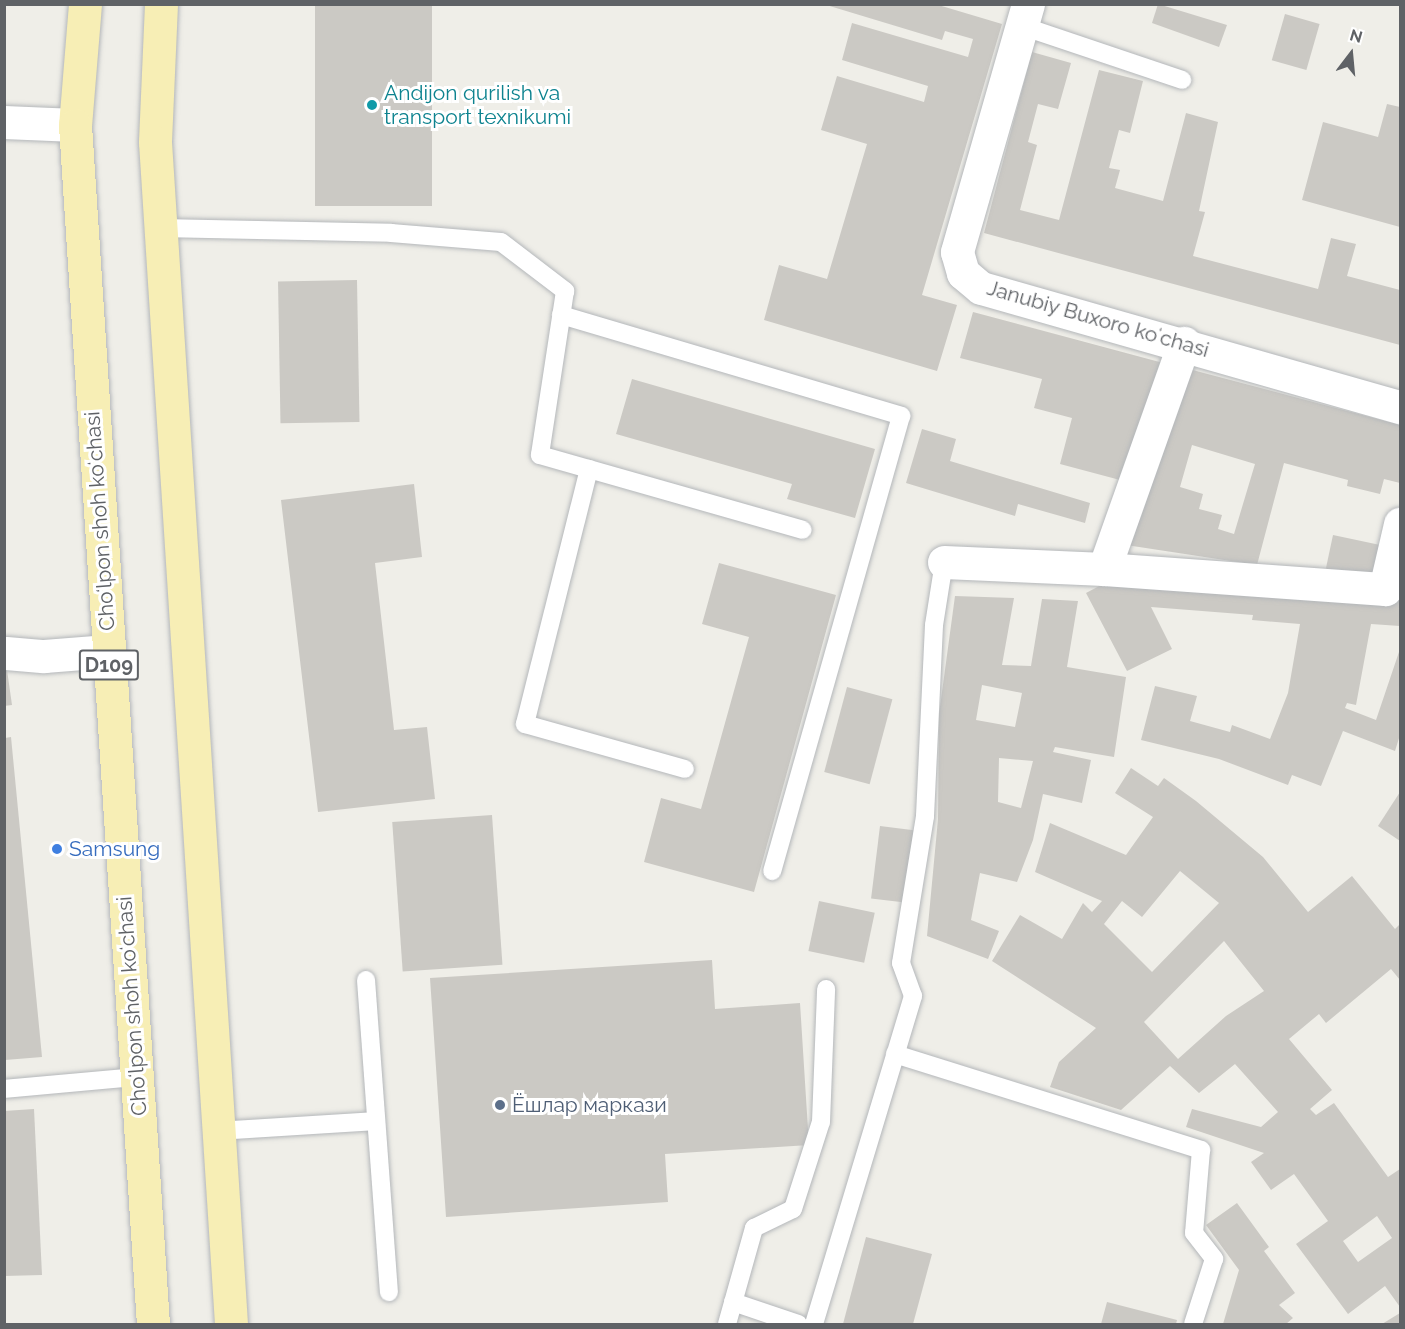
<!DOCTYPE html>
<meta charset="utf-8">
<style>
body{margin:0}
#map{position:relative;width:1405px;height:1329px;overflow:hidden;background:#efeee8;font-family:Raleway,sans-serif}
div>[style]{position:absolute}
.building>*{inset:0;background:#cbc9c4;transform-origin:0 0}
.roads{filter:drop-shadow(0 0 2px #b4b7ba) drop-shadow(0 0 2px #b4b7ba)}
.lane>*{height:18px;margin:-9px;padding:0 9px;transform-origin:9px;border-radius:9px;background:#fff}
.street>*{height:33px;margin:-16.5px;padding:0 16.5px;transform-origin:16.5px;border-radius:16.5px;background:#fff}
.primary>*{height:33px;margin:-16.5px;padding:0 16.5px;transform-origin:16.5px;border-radius:16.5px;background:#f7eeb5}
.dots>*{width:16px;height:16px;translate:-50% -50%;box-sizing:border-box;border:3px solid #fff;border-radius:50%}
span{translate:-50% -50%;white-space:nowrap;text-align:center;line-height:1.15;-webkit-text-stroke:6px #fff;paint-order:stroke}
.shield-label span{padding:2px 4px;background:#fff;border:2px solid;border-radius:4px;-webkit-text-stroke-width:0}
.shield-label{font-size:20px;color:#5f6266;font-weight:700}
.culture-label{font-size:21px;color:#0d838f}
.left{translate:0 -50%;text-align:left}
.street-label{font-size:21px;color:#5f6266}
.shop-label{font-size:21px;color:#366cbe}
.service-label{font-size:21px;color:#4e5e75}
.frame{position:absolute;inset:0;border:6px solid #5f6266;pointer-events:none}
.north{position:absolute;left:1321px;top:24px;width:60px;height:60px;-webkit-text-stroke:4px #fff;paint-order:stroke;rotate:16deg;font-size:16px;font-weight:700;line-height:24px;text-align:center;color:#5f6266}
.north::after{content:'';display:block;margin:auto;width:21px;height:27px;background:#5f6266;clip-path:polygon(50% 0,100% 100%,50% 72%,0 100%)}
</style>
<div id="map">
<div class="building">
<div style="left:315px;top:4px;width:117px;height:202px"></div>
<div style="clip-path:polygon(823px 4px,935px 4px,1002px 24px,922px 295px,957px 305px,937px 371px,764px 320px,779px 265px,827px 279px,867px 144px,821px 130px,837px 76px,924px 102px,928px 86px,842px 60px,852px 23px,968px 57px,973px 39px,945px 31px,942px 40px)"></div>
<div style="clip-path:polygon(1158px 4px,1227px 25px,1219px 47px,1152px 23px)"></div>
<div style="left:1285px;top:14px;width:36px;height:48px;rotate:16deg"></div>
<div style="clip-path:polygon(1032px 52px,1071px 63px,1058px 109px,1038px 104px,1028px 142px,1037px 145px,1020px 210px,1059px 220px,1099px 70px,1143px 81px,1130px 133px,1119px 130px,1109px 168px,1120px 170px,1115px 188px,1163px 201px,1186px 113px,1218px 122px,1199px 211px,1205px 212px,1193px 256px,1318px 289px,1331px 238px,1356px 244px,1347px 276px,1400px 290px,1400px 345px,984px 233px)"></div>
<div style="clip-path:polygon(1387px 104px,1400px 107px,1400px 227px,1302px 200px,1323px 122px,1378px 137px)"></div>
<div style="left:357px;top:280px;width:142px;height:79px;rotate:89deg"></div>
<div style="clip-path:polygon(973px 312px,1167px 364px,1120px 480px,1060px 464px,1072px 418px,1034px 408px,1042px 379px,960px 358px)"></div>
<div style="clip-path:polygon(evenodd,1185px 368px,1400px 425px,1400px 483px,1384px 479px,1380px 494px,1347px 486px,1348px 480px,1284px 463px,1257px 565px,1126px 545px,1185px 368px,1192px 445px,1255px 464px,1234px 534px,1218px 529px,1222px 515px,1199px 509px,1203px 494px,1180px 487px,1192px 445px)"></div>
<div style="clip-path:polygon(632px 379px,875px 449px,855px 518px,787px 499px,792px 484px,616px 434px)"></div>
<div style="clip-path:polygon(922px 429px,956px 439px,950px 461px,1090px 503px,1085px 523px,1018px 504px,1015px 516px,906px 483px)"></div>
<div style="clip-path:polygon(414px 484px,422px 557px,375px 563px,394px 730px,427px 727px,435px 799px,318px 812px,281px 500px)"></div>
<div style="left:1333px;top:535px;width:53px;height:37px;rotate:12deg"></div>
<div style="clip-path:polygon(719px 563px,836px 595px,754px 892px,644px 862px,661px 798px,701px 809px,749px 637px,702px 624px)"></div>
<div style="clip-path:polygon(1124px 573px,1400px 596px,1400px 626px,1371px 624px,1356px 705px,1347px 703px,1345px 708px,1376px 720px,1400px 649px,1400px 735px,1395px 751px,1343px 731px,1321px 786px,1292px 775px,1288px 785px,1219px 759px,1141px 740px,1155px 686px,1197px 696px,1190px 721px,1230px 732px,1232px 725px,1270px 739px,1288px 693px,1300px 624px,1252px 620px,1253px 615px,1151px 607px,1172px 649px,1127px 671px,1086px 593px)"></div>
<div style="clip-path:polygon(evenodd,955px 596px,1014px 598px,1002px 665px,1031px 666px,1042px 599px,1078px 601px,1067px 667px,1126px 677px,1114px 757px,1055px 747px,1053px 752px,1091px 760px,1082px 803px,1043px 794px,1033px 840px,1017px 882px,980px 873px,971px 920px,999px 931px,988px 959px,927px 936px,938px 819px,939px 714px,955px 596px,982px 685px,1022px 693px,1015px 727px,976px 720px,982px 685px,955px 596px,999px 758px,1033px 761px,1021px 808px,998px 802px,999px 758px)"></div>
<div style="clip-path:polygon(4px 649px,12px 705px,4px 706px)"></div>
<div style="left:847px;top:687px;width:47px;height:88px;rotate:15deg"></div>
<div style="clip-path:polygon(11px 737px,42px 1057px,5px 1060px,5px 738px)"></div>
<div style="clip-path:polygon(evenodd,1131px 768px,1158px 786px,1164px 778px,1196px 801px,1263px 857px,1308px 912px,1352px 876px,1395px 929px,1400px 924px,1400px 980px,1391px 969px,1326px 1023px,1319px 1014px,1289px 1039px,1332px 1090px,1310px 1109px,1316px 1115px,1334px 1103px,1388px 1177px,1400px 1169px,1400px 1307px,1385px 1286px,1348px 1314px,1296px 1244px,1328px 1221px,1294px 1174px,1271px 1190px,1251px 1162px,1264px 1153px,1186px 1127px,1192px 1109px,1261px 1127px,1278px 1112px,1235px 1064px,1199px 1093px,1170px 1066px,1121px 1110px,1050px 1087px,1059px 1062px,1096px 1028px,992px 961px,1020px 915px,1062px 939px,1083px 903px,1092px 912px,1102px 901px,1035px 872px,1050px 823px,1126px 855px,1153px 817px,1115px 793px,1131px 768px,1180px 871px,1219px 903px,1152px 972px,1104px 924px,1122px 901px,1142px 917px,1180px 871px,1131px 768px,1224px 941px,1264px 991px,1226px 1016px,1178px 1059px,1144px 1022px,1224px 941px,1131px 768px,1377px 1216px,1392px 1238px,1358px 1262px,1343px 1241px,1377px 1216px)"></div>
<div style="clip-path:polygon(1400px 792px,1400px 841px,1378px 826px)"></div>
<div style="left:492px;top:815px;width:150px;height:100px;rotate:86deg"></div>
<div style="left:880px;top:826px;width:34px;height:73px;rotate:7deg"></div>
<div style="left:819px;top:901px;width:57px;height:51px;rotate:12deg"></div>
<div style="clip-path:polygon(712px 960px,715px 1009px,800px 1003px,809px 1145px,665px 1154px,668px 1202px,446px 1217px,430px 978px)"></div>
<div style="clip-path:polygon(34px 1109px,42px 1275px,4px 1276px,4px 1111px)"></div>
<div style="clip-path:polygon(1237px 1203px,1269px 1247px,1264px 1251px,1295px 1293px,1279px 1305px,1293px 1318px,1286px 1324px,1223px 1324px,1239px 1270px,1206px 1225px)"></div>
<div style="clip-path:polygon(866px 1237px,932px 1254px,913px 1324px,843px 1324px)"></div>
<div style="clip-path:polygon(1107px 1302px,1177px 1320px,1176px 1324px,1101px 1324px)"></div>
<div style="clip-path:polygon(1400px 1313px,1400px 1324px,1382px 1324px)"></div>
</div>
<div class="roads">
<div class="lane">
<div style="left:1022px;top:26px;width:169px;rotate:18.6deg"></div>
<div style="left:160px;top:228px;width:231px;rotate:1.2deg"></div>
<div style="left:391px;top:233px;width:110px;rotate:4.7deg"></div>
<div style="left:501px;top:242px;width:81px;rotate:37.4deg"></div>
<div style="left:565px;top:291px;width:166px;rotate:98.7deg"></div>
<div style="left:540px;top:455px;width:273px;rotate:15.9deg"></div>
<div style="left:561px;top:315px;width:355px;rotate:16.5deg"></div>
<div style="left:901px;top:416px;width:473px;rotate:105.8deg"></div>
<div style="left:589px;top:469px;width:263px;rotate:104.1deg"></div>
<div style="left:525px;top:724px;width:166px;rotate:15.7deg"></div>
<div style="left:366px;top:980px;width:313px;rotate:85.8deg"></div>
<div style="left:895px;top:1054px;width:321px;rotate:17.4deg"></div>
<div style="left:1201px;top:1150px;width:83px;rotate:94.8deg"></div>
<div style="left:1194px;top:1233px;width:33px;rotate:52deg"></div>
<div style="left:1214px;top:1259px;width:68px;rotate:107.9deg"></div>
<div style="left:4px;top:1089px;width:133px;rotate:-5.2deg"></div>
<div style="left:218px;top:1131px;width:158px;rotate:-3.6deg"></div>
<div style="left:733px;top:1302px;width:69px;rotate:18.7deg"></div>
<div style="left:727px;top:1324px;width:100px;rotate:-74.3deg"></div>
<div style="left:754px;top:1228px;width:43px;rotate:-26deg"></div>
<div style="left:793px;top:1209px;width:91px;rotate:-72.2deg"></div>
<div style="left:821px;top:1122px;width:133px;rotate:-87.8deg"></div>
<div style="left:814px;top:1324px;width:343px;rotate:-73.2deg"></div>
<div style="left:913px;top:996px;width:35px;rotate:-110deg"></div>
<div style="left:901px;top:963px;width:149px;rotate:-80.7deg"></div>
<div style="left:925px;top:816px;width:191px;rotate:-87.3deg"></div>
<div style="left:934px;top:625px;width:64px;rotate:-81deg"></div>
</div>
<div class="street">
<div style="left:1028px;top:4px;width:258px;rotate:106deg"></div>
<div style="left:957px;top:252px;width:22px;rotate:74deg"></div>
<div style="left:963px;top:273px;width:23px;rotate:40deg"></div>
<div style="left:981px;top:288px;width:436px;rotate:15.9deg"></div>
<div style="left:4px;top:122px;width:71px;rotate:2.4deg"></div>
<div style="left:944px;top:562px;width:160px;rotate:2.5deg"></div>
<div style="left:1104px;top:569px;width:282px;rotate:4.1deg"></div>
<div style="left:1385px;top:589px;width:67px;rotate:-77deg"></div>
<div style="left:1104px;top:569px;width:240px;rotate:-70.5deg"></div>
<div style="left:6px;top:653px;width:38px;rotate:5deg"></div>
<div style="left:44px;top:656px;width:64px;rotate:-4.5deg"></div>
</div>
<div class="primary">
<div style="left:85px;top:4px;width:121px;rotate:94.7deg"></div>
<div style="left:75px;top:125px;width:1202px;rotate:86.28deg"></div>
<div style="left:161px;top:4px;width:138px;rotate:92.5deg"></div>
<div style="left:155px;top:142px;width:1184px;rotate:86.32deg"></div>
</div>
</div>
<div class="dots">
<div style="left:372px;top:105px;background:#0f9aa8"></div>
<div style="left:57px;top:849px;background:#3f7fe0"></div>
<div style="left:500px;top:1105px;background:#5c6f8a"></div>
</div>
<div class="shield-label">
<span style="left:109px;top:665px">D109</span>
</div>
<div class="culture-label">
<span class="left" style="left:384px;top:105px">Andijon qurilish va<br>transport texnikumi</span>
</div>
<div class="street-label">
<span style="left:1098px;top:319px;rotate:16deg">Janubiy Buxoro koʻchasi</span>
<span style="left:100px;top:521px;rotate:-94deg">Choʻlpon shoh koʻchasi</span>
<span style="left:132px;top:1006px;rotate:-94deg">Choʻlpon shoh koʻchasi</span>
</div>
<div class="shop-label">
<span class="left" style="left:69px;top:849px">Samsung</span>
</div>
<div class="service-label">
<span class="left" style="left:512px;top:1105px">Ёшлар маркази</span>
</div>
<div class="frame"></div>
<div class="north">N</div>
</div>
